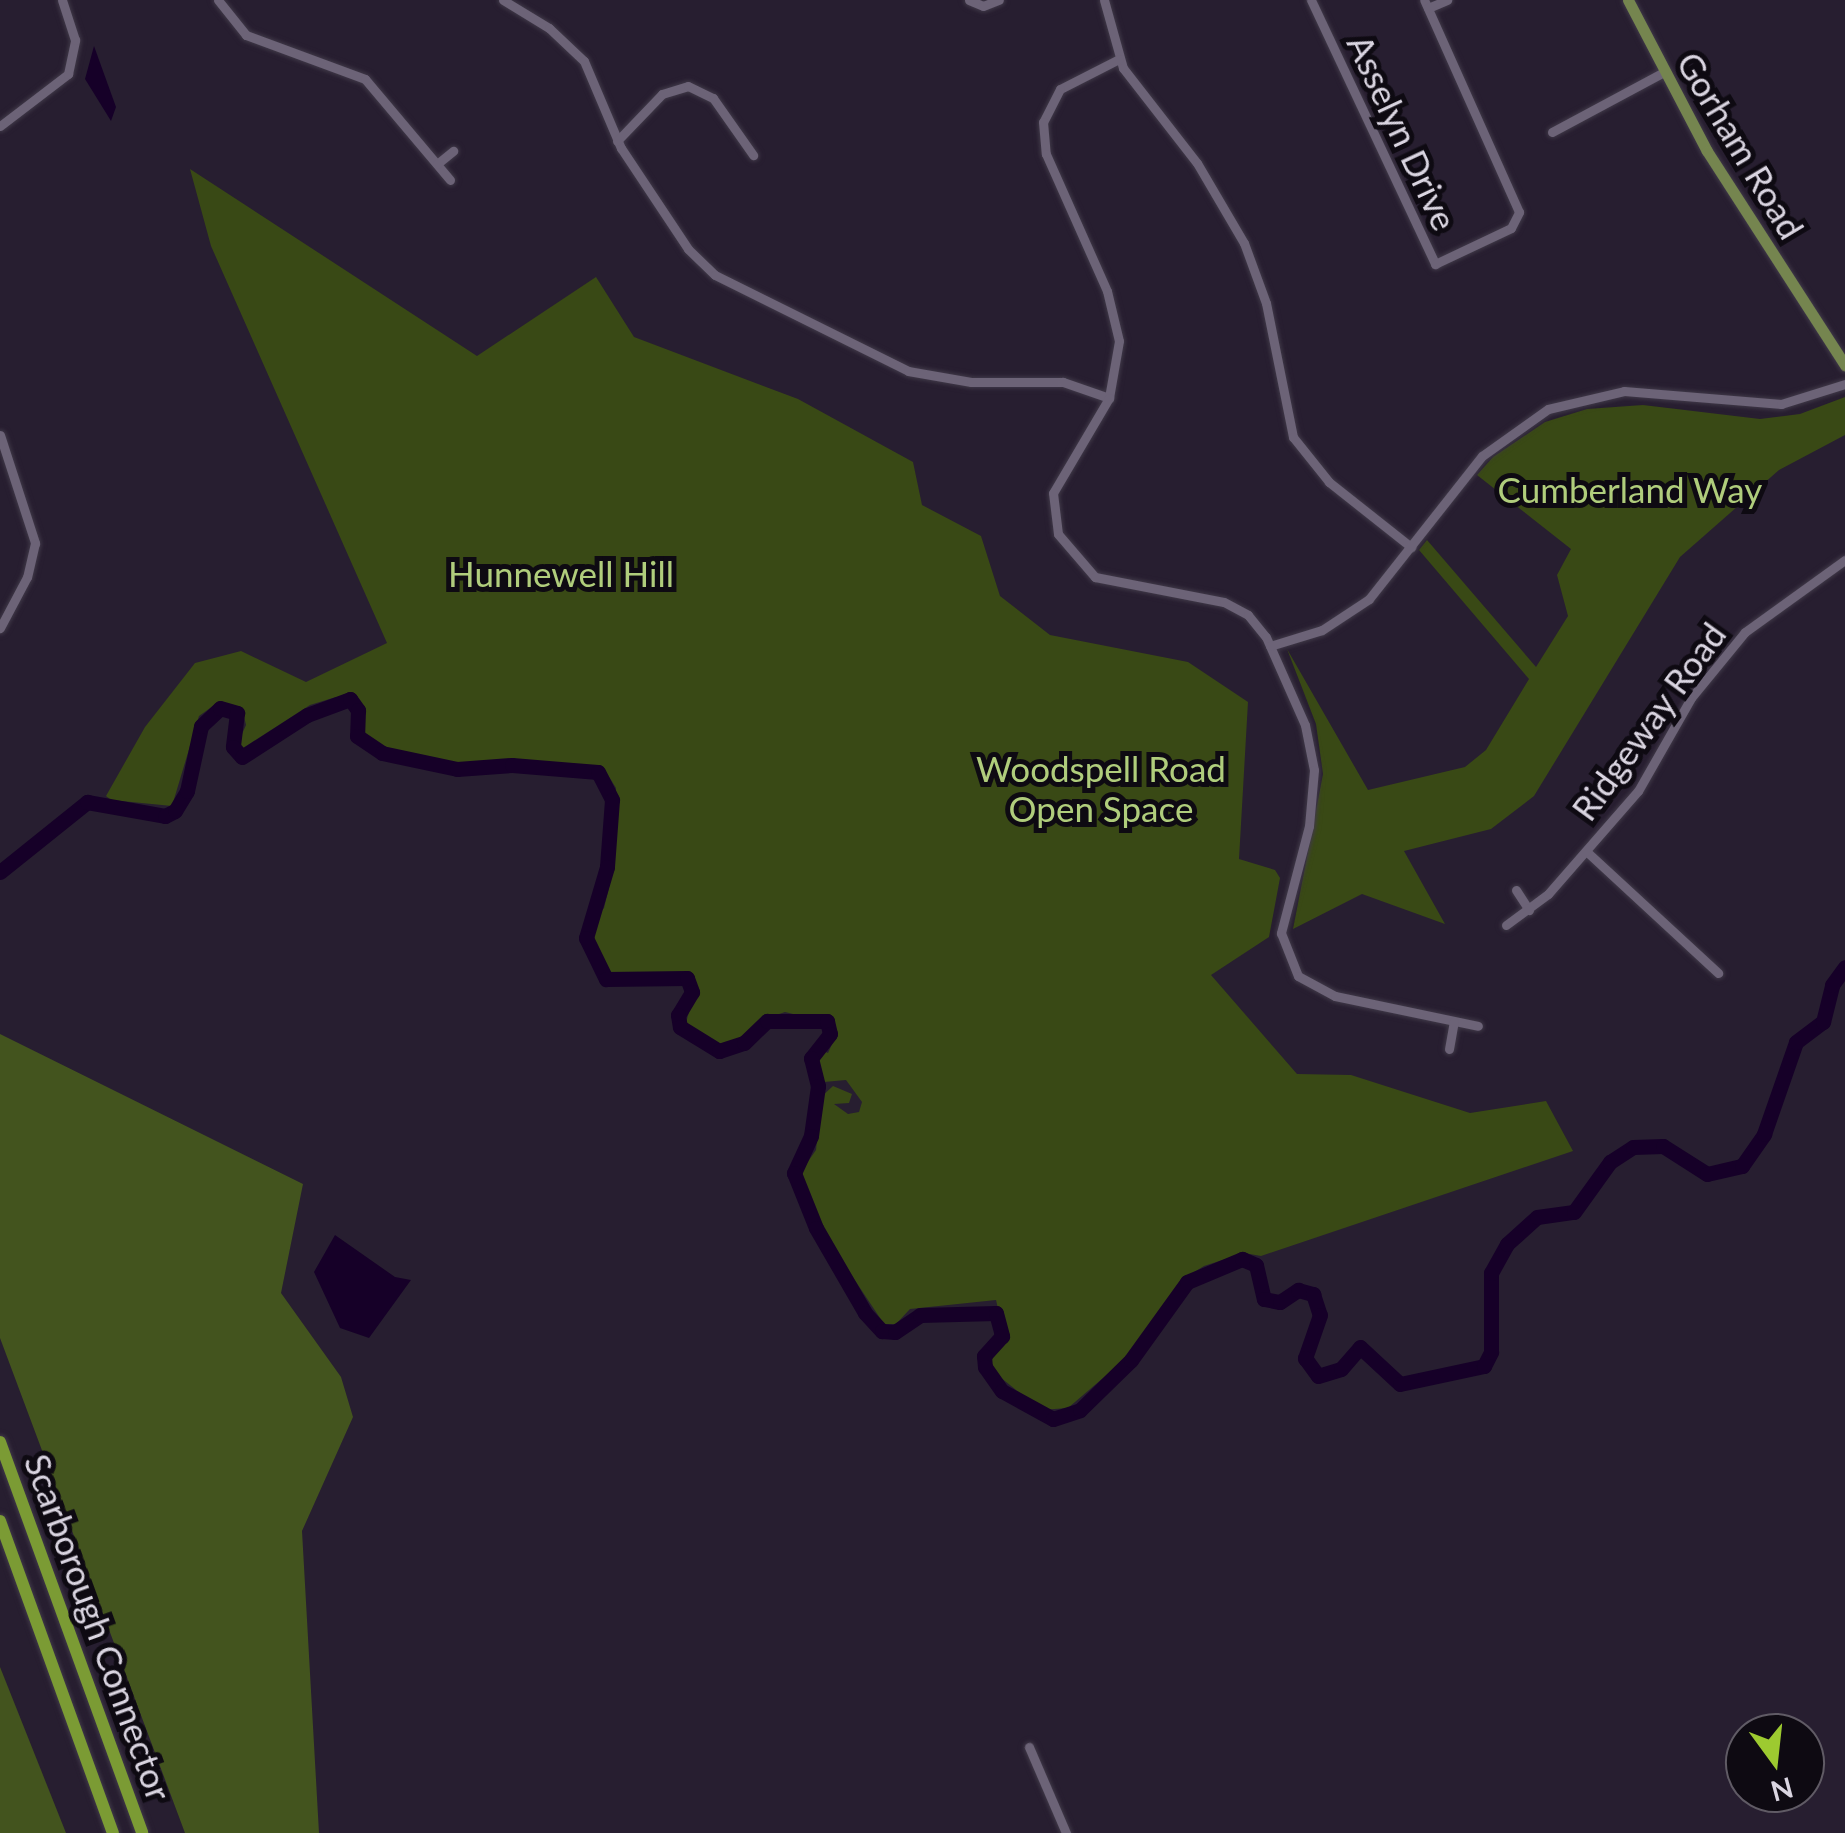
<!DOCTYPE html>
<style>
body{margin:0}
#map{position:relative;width:1845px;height:1833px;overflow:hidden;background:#271e30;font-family:Lato,sans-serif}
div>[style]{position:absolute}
.green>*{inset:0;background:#394915}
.forest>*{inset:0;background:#43541e}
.water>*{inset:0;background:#160028}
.river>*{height:15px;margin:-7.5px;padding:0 7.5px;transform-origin:7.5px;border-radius:7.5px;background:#160028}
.roads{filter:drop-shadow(0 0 2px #403948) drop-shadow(0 0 2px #403948)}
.minor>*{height:9px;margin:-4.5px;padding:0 4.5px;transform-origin:4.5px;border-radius:4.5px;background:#6c6377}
.major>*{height:11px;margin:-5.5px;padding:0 5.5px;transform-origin:5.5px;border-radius:5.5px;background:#75854f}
.highway>*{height:12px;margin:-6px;padding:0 6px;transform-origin:6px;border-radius:6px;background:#7b9b34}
span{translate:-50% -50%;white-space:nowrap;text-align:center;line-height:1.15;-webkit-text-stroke:10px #0e0a12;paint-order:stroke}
.street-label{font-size:35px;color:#dad5e1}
.park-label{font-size:35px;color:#b0cd7c}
.north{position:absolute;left:1725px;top:1713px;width:100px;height:100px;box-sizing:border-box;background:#0e0a12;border:2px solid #605b65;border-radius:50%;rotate:165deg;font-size:28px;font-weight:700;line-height:40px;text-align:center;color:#dad5e1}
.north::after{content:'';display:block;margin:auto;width:35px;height:45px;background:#9dca30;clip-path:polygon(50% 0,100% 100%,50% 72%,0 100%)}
</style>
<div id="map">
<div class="green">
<div style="clip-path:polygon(190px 169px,477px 356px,596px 277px,634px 337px,798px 399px,913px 462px,922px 505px,981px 536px,1000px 596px,1050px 635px,1188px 662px,1248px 702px,1239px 859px,1275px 870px,1280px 878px,1269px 937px,1211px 975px,1297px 1074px,1351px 1075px,1470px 1113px,1546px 1101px,1573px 1151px,1261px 1256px,1244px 1253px,1204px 1266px,1183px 1279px,1124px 1360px,1068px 1408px,1041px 1410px,990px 1369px,991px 1354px,1005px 1339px,996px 1300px,910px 1309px,896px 1324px,884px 1324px,816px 1222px,798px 1176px,816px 1150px,821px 1097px,833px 1086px,852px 1094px,849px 1103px,834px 1104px,848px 1114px,859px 1112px,862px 1102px,846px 1080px,824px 1082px,813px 1065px,819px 1049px,828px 1053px,833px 1042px,829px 1023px,785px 1012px,759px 1021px,735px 1046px,716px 1046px,685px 1026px,694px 995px,685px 978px,607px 976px,588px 926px,604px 908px,613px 871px,616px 788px,603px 767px,438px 762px,381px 747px,363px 740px,356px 706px,336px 697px,310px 705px,243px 748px,237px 745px,246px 725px,242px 708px,220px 701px,199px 716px,172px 806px,111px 800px,106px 796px,145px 727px,195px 663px,241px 651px,306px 682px,387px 643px,211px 246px)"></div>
<div style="clip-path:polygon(1845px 397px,1845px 435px,1779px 470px,1680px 557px,1534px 796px,1491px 829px,1404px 851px,1445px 924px,1362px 894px,1293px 929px,1323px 774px,1316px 724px,1287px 649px,1368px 790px,1465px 767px,1486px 750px,1529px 679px,1419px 550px,1427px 540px,1536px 667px,1568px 616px,1557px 575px,1571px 549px,1477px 475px,1493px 457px,1545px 422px,1587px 409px,1643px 405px,1760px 419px,1800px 414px)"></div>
</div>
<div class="forest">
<div style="clip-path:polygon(0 1034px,303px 1184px,281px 1293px,341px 1377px,353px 1417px,302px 1531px,319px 1833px,185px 1833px,0 1338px)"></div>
<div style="clip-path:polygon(0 1667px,66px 1833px,0 1833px)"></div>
</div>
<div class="water">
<div style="clip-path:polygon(94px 46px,116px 107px,111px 121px,85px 79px)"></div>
<div style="clip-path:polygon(335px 1235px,395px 1277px,411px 1280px,369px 1338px,340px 1328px,314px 1272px)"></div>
</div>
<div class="river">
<div style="left:0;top:872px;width:112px;rotate:-38.8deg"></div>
<div style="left:87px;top:802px;width:79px;rotate:10.2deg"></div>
<div style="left:165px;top:816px;width:11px;rotate:-27deg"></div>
<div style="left:175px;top:811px;width:23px;rotate:-59deg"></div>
<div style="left:187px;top:791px;width:66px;rotate:-77.8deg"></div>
<div style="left:201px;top:726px;width:26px;rotate:-43deg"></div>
<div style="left:220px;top:708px;width:18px;rotate:16deg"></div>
<div style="left:237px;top:713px;width:34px;rotate:97deg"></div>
<div style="left:233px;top:747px;width:13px;rotate:48deg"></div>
<div style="left:242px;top:757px;width:77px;rotate:-32.9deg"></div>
<div style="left:307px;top:715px;width:46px;rotate:-20.4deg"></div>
<div style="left:350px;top:699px;width:14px;rotate:54deg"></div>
<div style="left:358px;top:710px;width:26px;rotate:92deg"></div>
<div style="left:357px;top:736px;width:30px;rotate:34deg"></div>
<div style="left:382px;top:753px;width:77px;rotate:12deg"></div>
<div style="left:457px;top:769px;width:55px;rotate:-4.2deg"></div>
<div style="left:512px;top:765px;width:86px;rotate:4.7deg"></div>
<div style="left:598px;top:772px;width:31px;rotate:63deg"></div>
<div style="left:612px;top:800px;width:67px;rotate:94.3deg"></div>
<div style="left:607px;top:867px;width:74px;rotate:106.5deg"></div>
<div style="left:586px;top:938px;width:46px;rotate:64deg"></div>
<div style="left:606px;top:979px;width:81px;rotate:-0.7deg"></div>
<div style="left:687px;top:978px;width:15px;rotate:70deg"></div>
<div style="left:692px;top:992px;width:27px;rotate:121deg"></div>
<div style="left:678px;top:1015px;width:12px;rotate:81deg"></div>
<div style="left:680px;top:1027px;width:46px;rotate:31.6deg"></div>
<div style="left:719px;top:1051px;width:26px;rotate:-18deg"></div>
<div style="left:744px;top:1043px;width:32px;rotate:-44deg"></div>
<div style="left:767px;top:1021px;width:60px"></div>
<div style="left:827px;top:1021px;width:13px;rotate:77deg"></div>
<div style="left:830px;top:1034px;width:31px;rotate:128deg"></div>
<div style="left:811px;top:1058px;width:29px;rotate:76deg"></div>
<div style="left:818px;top:1086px;width:50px;rotate:98deg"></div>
<div style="left:811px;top:1136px;width:41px;rotate:114.7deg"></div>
<div style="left:794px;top:1173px;width:59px;rotate:68.2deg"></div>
<div style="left:816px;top:1228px;width:98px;rotate:60deg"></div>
<div style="left:865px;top:1313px;width:25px;rotate:47deg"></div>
<div style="left:882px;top:1331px;width:13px;rotate:4deg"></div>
<div style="left:895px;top:1332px;width:30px;rotate:-34deg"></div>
<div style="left:920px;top:1315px;width:76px;rotate:-1.5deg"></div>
<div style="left:996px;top:1313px;width:24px;rotate:75deg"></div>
<div style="left:1002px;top:1336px;width:27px;rotate:132deg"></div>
<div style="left:984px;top:1356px;width:11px;rotate:85deg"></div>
<div style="left:985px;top:1367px;width:29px;rotate:55deg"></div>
<div style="left:1002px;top:1391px;width:58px;rotate:28.8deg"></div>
<div style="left:1053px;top:1419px;width:28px;rotate:-18deg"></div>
<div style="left:1080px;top:1410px;width:71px;rotate:-44.4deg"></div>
<div style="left:1131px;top:1360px;width:96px;rotate:-54.3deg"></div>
<div style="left:1187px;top:1282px;width:60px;rotate:-22.7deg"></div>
<div style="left:1242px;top:1259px;width:15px;rotate:23deg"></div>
<div style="left:1256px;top:1265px;width:35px;rotate:77deg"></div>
<div style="left:1264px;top:1299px;width:16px;rotate:11deg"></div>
<div style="left:1280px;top:1302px;width:22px;rotate:-34deg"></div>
<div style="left:1298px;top:1290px;width:16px;rotate:15deg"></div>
<div style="left:1313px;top:1294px;width:22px;rotate:72deg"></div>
<div style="left:1320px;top:1315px;width:46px;rotate:109.2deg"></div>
<div style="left:1305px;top:1358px;width:22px;rotate:54deg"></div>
<div style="left:1318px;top:1376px;width:24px;rotate:-17deg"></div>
<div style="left:1341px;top:1369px;width:29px;rotate:-49deg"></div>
<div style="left:1360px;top:1347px;width:54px;rotate:42.8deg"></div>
<div style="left:1400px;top:1384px;width:86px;rotate:-12.1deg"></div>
<div style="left:1484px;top:1366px;width:16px;rotate:-63deg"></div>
<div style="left:1491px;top:1352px;width:79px;rotate:-90deg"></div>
<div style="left:1491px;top:1273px;width:33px;rotate:-61deg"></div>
<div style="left:1507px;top:1244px;width:40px;rotate:-42deg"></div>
<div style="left:1537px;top:1217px;width:37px;rotate:-8deg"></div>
<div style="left:1574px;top:1212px;width:62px;rotate:-54.2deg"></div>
<div style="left:1610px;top:1162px;width:27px;rotate:-33deg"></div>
<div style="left:1633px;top:1147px;width:30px;rotate:-2deg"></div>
<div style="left:1663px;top:1146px;width:52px;rotate:32.5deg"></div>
<div style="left:1707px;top:1174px;width:36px;rotate:-13deg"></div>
<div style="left:1742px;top:1166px;width:39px;rotate:-55deg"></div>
<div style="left:1764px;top:1134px;width:97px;rotate:-70.8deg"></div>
<div style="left:1796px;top:1042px;width:34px;rotate:-37deg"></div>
<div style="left:1823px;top:1022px;width:38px;rotate:-76deg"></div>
<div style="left:1832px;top:985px;width:22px;rotate:-54deg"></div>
</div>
<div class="roads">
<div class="minor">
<div style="left:218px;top:0;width:45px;rotate:51.3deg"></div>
<div style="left:246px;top:35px;width:127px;rotate:20.3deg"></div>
<div style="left:365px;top:79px;width:132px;rotate:49.9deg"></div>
<div style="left:503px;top:0;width:54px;rotate:31.3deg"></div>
<div style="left:549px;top:28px;width:48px;rotate:43.3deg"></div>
<div style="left:584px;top:61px;width:95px;rotate:67deg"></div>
<div style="left:621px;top:148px;width:121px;rotate:56.4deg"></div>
<div style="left:688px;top:249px;width:37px;rotate:44deg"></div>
<div style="left:715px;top:275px;width:216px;rotate:26.4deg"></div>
<div style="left:908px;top:371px;width:64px;rotate:9.9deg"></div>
<div style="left:971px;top:382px;width:92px"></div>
<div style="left:1063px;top:382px;width:49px;rotate:19.2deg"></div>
<div style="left:969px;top:0;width:15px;rotate:23deg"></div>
<div style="left:983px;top:6px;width:17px;rotate:-21deg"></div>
<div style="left:1104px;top:0;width:71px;rotate:74.4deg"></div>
<div style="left:1123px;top:68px;width:120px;rotate:52.1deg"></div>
<div style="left:1197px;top:163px;width:93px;rotate:59.6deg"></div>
<div style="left:1244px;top:243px;width:64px;rotate:69.9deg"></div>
<div style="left:1266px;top:303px;width:137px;rotate:78.6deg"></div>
<div style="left:1293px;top:437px;width:58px;rotate:51.3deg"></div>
<div style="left:1329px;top:482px;width:105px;rotate:38.4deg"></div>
<div style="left:1311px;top:0;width:292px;rotate:64.8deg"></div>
<div style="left:1435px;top:264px;width:84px;rotate:-25.3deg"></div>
<div style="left:1511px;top:228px;width:18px;rotate:-63deg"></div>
<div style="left:1519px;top:212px;width:232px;rotate:-114.1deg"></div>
<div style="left:1428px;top:8px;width:21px;rotate:-23deg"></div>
<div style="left:1119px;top:59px;width:66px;rotate:153deg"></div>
<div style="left:1060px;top:89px;width:37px;rotate:117deg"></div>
<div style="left:1043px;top:122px;width:32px;rotate:85deg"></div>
<div style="left:1046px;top:154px;width:150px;rotate:66deg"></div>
<div style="left:1107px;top:291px;width:51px;rotate:76.5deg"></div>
<div style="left:1119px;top:341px;width:58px;rotate:100deg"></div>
<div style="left:1109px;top:398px;width:110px;rotate:120.5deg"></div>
<div style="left:1053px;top:493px;width:41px;rotate:83deg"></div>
<div style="left:1058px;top:534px;width:57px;rotate:49.3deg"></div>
<div style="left:1095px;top:577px;width:131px;rotate:11deg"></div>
<div style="left:1224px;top:602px;width:27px;rotate:28deg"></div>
<div style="left:1248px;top:615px;width:28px;rotate:51deg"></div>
<div style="left:1266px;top:637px;width:96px;rotate:66.1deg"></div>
<div style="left:1305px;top:725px;width:46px;rotate:78.7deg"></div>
<div style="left:1314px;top:770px;width:56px;rotate:95.1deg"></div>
<div style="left:1309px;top:826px;width:111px;rotate:104.7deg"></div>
<div style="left:1281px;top:933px;width:46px;rotate:68.4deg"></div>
<div style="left:1298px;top:976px;width:42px;rotate:28.4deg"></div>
<div style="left:1335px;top:996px;width:146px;rotate:11.8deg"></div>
<div style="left:0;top:126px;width:86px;rotate:-37.4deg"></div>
<div style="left:68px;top:74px;width:35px;rotate:-78deg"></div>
<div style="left:75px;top:40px;width:42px;rotate:-108deg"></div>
<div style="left:1552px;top:132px;width:127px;rotate:-28.2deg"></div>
<div style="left:617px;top:141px;width:65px;rotate:-46.2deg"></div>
<div style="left:662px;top:94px;width:27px;rotate:-17deg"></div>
<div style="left:688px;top:86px;width:28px;rotate:26deg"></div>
<div style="left:713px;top:98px;width:70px;rotate:54.9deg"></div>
<div style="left:437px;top:164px;width:21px;rotate:-39deg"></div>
<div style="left:0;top:435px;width:114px;rotate:72deg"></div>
<div style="left:35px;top:543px;width:35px;rotate:103deg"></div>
<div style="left:27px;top:577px;width:58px;rotate:117.9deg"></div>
<div style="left:1270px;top:646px;width:54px;rotate:-17.1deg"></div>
<div style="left:1322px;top:630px;width:56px;rotate:-33.4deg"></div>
<div style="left:1369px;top:599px;width:182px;rotate:-51.7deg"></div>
<div style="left:1482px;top:456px;width:81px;rotate:-35.5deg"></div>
<div style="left:1548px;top:409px;width:78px;rotate:-13.3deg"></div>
<div style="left:1624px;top:391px;width:158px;rotate:4.7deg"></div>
<div style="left:1781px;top:404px;width:67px;rotate:-17.4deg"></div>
<div style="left:1586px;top:851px;width:180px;rotate:42.7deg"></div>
<div style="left:1516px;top:890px;width:24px;rotate:57deg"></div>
<div style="left:1506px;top:925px;width:52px;rotate:-36.4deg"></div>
<div style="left:1548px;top:894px;width:137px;rotate:-48.9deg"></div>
<div style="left:1638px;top:791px;width:107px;rotate:-60.3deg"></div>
<div style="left:1691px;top:698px;width:85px;rotate:-50.7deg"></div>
<div style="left:1745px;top:632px;width:123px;rotate:-35.8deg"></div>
<div style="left:1449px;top:1049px;width:28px;rotate:-80deg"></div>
<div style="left:1029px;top:1747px;width:94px;rotate:66.7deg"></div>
</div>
<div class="major">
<div style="left:1628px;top:0;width:170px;rotate:62.4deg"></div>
<div style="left:1707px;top:151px;width:255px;rotate:57.2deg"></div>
</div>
<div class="highway">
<div style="left:0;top:1442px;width:416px;rotate:70deg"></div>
<div style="left:0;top:1521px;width:332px;rotate:70.1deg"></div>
</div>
</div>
<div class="street-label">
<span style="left:1403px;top:132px;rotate:65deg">Asselyn Drive</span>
<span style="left:1741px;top:145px;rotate:59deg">Gorham Road</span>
<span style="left:1648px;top:721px;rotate:-54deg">Ridgeway Road</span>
<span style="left:99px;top:1627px;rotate:70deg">Scarborough Connector</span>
</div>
<div class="park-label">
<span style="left:1630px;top:489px">Cumberland Way</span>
<span style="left:561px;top:573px">Hunnewell Hill</span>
<span style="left:1101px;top:788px">Woodspell Road<br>Open Space</span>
</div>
<div class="north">N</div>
</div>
